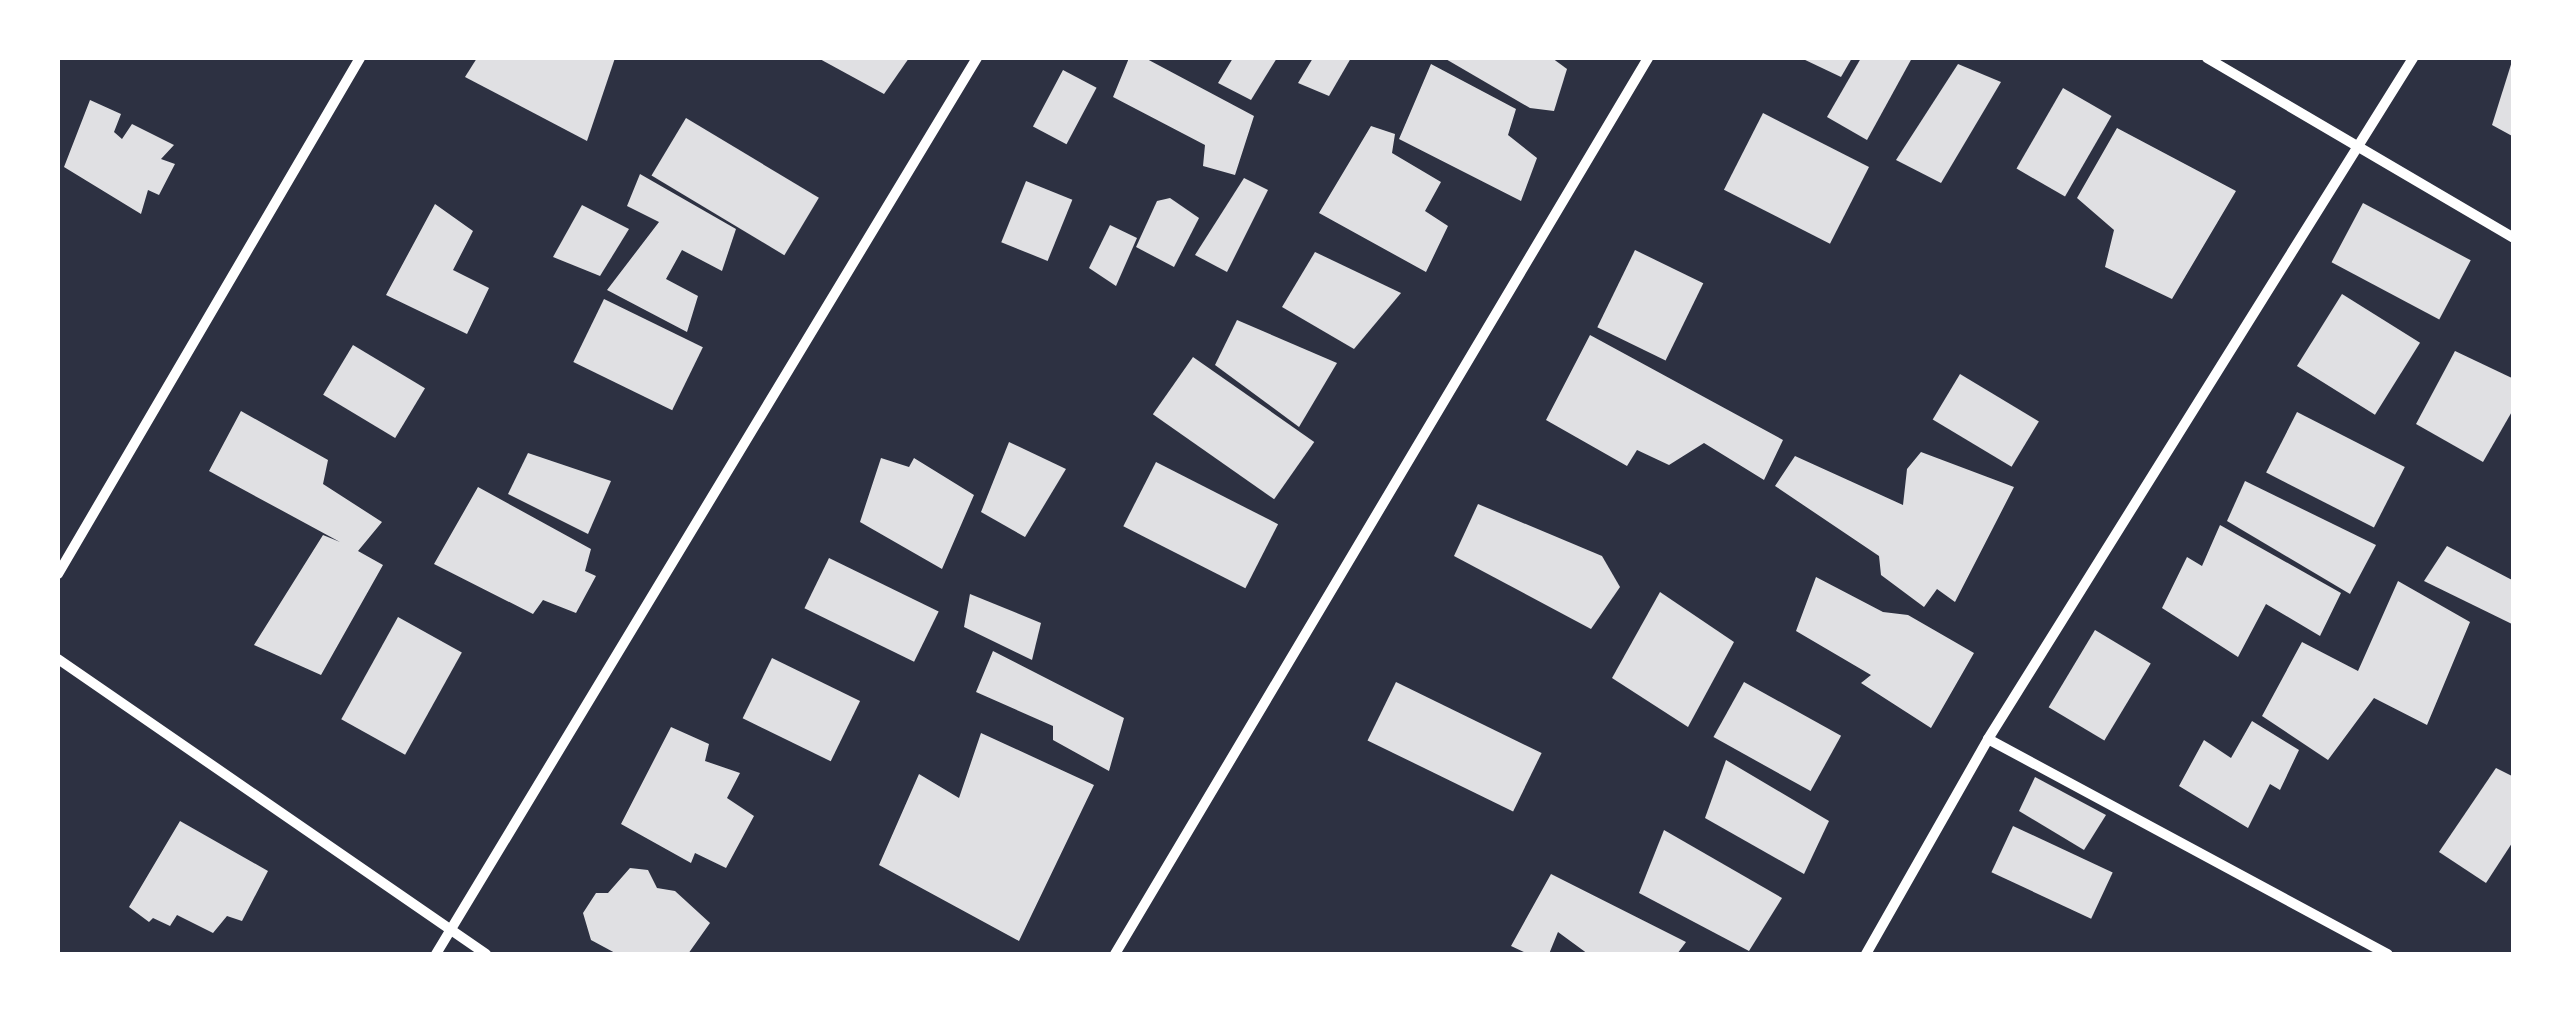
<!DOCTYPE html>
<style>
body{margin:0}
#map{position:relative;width:2571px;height:1012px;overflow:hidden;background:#2d3142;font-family:"Golos Text",sans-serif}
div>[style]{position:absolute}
.building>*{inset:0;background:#e0e0e3;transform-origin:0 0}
.minor>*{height:10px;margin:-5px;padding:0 5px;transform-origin:5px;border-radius:5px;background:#fff}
span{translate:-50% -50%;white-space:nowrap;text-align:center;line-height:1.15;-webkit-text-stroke:10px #fff;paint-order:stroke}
.frame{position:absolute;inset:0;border:60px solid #fff;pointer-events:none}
</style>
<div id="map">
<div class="building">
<div style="clip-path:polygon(477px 58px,615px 58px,587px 141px,465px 77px)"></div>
<div style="clip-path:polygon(818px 58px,909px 58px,884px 94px)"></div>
<div style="clip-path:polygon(1129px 58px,1145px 58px,1254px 116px,1235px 175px,1203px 166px,1205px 145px,1113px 97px)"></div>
<div style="clip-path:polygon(1233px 58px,1277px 58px,1251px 100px,1218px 83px)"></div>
<div style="clip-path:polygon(1313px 58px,1351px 58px,1329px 96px,1298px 83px)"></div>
<div style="clip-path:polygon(1444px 58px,1552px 58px,1567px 69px,1554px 111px,1530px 108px)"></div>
<div style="clip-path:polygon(1801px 58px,1852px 58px,1841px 77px)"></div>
<div style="clip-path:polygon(1861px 58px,1912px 58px,1867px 140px,1827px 117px)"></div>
<div style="clip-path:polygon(2513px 58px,2514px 58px,2514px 137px,2492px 125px)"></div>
<div style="clip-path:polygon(1431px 64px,1516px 109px,1508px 135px,1537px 158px,1521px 201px,1399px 139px)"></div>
<div style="clip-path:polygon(1958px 64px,2001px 82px,1941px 183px,1896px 160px)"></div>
<div style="left:1063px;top:70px;width:38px;height:64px;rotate:28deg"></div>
<div style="left:2063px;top:88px;width:56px;height:93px;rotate:30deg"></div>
<div style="clip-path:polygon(90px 100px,121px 114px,114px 132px,122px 139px,132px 124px,174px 145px,161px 159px,175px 164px,159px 195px,148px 190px,141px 214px,64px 167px)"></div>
<div style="left:1763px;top:113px;width:119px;height:86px;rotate:27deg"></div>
<div style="left:686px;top:118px;width:155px;height:67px;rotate:31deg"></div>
<div style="clip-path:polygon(1371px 126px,1395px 134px,1392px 153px,1441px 182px,1425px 211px,1448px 226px,1426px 272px,1319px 213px)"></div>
<div style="clip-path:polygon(2117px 128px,2236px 191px,2172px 299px,2105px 267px,2114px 230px,2077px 198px)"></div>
<div style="clip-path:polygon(640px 174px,736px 229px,722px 271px,682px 250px,666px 279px,698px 296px,687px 332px,607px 290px,659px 222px,627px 206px)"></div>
<div style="clip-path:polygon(1244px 178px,1268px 190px,1227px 272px,1195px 255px)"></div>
<div style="left:1026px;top:181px;width:50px;height:66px;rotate:22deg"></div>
<div style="clip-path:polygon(1170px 198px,1199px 218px,1174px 267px,1136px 247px,1157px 201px)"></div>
<div style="left:2363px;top:203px;width:122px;height:67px;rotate:28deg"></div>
<div style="clip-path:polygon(435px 204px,473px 231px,453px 270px,489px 288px,467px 334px,386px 295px)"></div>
<div style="clip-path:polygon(582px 205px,629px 229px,600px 276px,553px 257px)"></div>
<div style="clip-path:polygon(1110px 225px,1137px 238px,1116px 286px,1089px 268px)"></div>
<div style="left:1635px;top:250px;width:76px;height:86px;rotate:26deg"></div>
<div style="clip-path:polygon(1315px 252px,1401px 293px,1354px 349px,1282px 307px)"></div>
<div style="left:2342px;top:294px;width:92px;height:85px;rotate:32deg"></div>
<div style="left:604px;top:299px;width:110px;height:70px;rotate:26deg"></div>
<div style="clip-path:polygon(1237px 320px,1337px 363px,1299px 427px,1215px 365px)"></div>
<div style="clip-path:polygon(1590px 335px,1783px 440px,1764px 480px,1704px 443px,1669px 465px,1637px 450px,1627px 466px,1546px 420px)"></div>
<div style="left:353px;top:345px;width:84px;height:58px;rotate:31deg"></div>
<div style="clip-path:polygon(2455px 351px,2514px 379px,2514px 408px,2483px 462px,2416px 424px)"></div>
<div style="left:1193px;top:357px;width:148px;height:70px;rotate:35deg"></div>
<div style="left:1960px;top:374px;width:92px;height:53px;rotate:31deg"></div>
<div style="clip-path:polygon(241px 411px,328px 460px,323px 484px,382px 522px,358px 551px,383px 565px,321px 675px,254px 645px,323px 535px,340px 542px,209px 471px)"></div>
<div style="left:2297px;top:412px;width:121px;height:68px;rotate:27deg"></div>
<div style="clip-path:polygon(1009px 442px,1066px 469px,1025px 537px,981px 512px)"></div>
<div style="clip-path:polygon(1921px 452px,2014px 487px,1955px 602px,1937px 589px,1924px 607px,1881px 575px,1879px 556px,1775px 486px,1795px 456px,1903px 505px,1907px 469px)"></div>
<div style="clip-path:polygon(528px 453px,611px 481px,588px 534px,508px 494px)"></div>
<div style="clip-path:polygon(881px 458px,909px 467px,914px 458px,974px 495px,942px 569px,860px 522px)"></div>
<div style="left:1156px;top:462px;width:137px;height:72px;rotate:27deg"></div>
<div style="clip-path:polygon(2245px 481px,2376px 545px,2350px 594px,2227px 521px)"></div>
<div style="clip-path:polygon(478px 487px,591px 549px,585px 571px,596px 576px,576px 613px,543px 600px,533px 614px,434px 564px)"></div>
<div style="clip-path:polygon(1478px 504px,1602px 556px,1620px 587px,1591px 629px,1454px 556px)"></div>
<div style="clip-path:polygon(2220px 525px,2341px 593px,2320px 636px,2266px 604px,2238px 657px,2162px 608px,2187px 557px,2202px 566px)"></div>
<div style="clip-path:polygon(2447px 546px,2514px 581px,2514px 625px,2424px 581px)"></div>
<div style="left:829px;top:558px;width:122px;height:56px;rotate:26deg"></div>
<div style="clip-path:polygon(1816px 577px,1883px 612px,1908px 615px,1974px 653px,1931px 728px,1861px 683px,1871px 675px,1796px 631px)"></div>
<div style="clip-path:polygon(2398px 581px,2470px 622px,2427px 725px,2374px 698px,2328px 760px,2262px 716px,2302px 642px,2358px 671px)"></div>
<div style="clip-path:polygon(1660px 592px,1734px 642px,1688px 727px,1612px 678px)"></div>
<div style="clip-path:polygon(970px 594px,1041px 623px,1032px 660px,964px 627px)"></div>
<div style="left:398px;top:617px;width:73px;height:117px;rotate:29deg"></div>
<div style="left:2095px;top:630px;width:65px;height:90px;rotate:31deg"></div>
<div style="clip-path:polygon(993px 651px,1124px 718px,1109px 771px,1053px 740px,1053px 726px,976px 692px)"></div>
<div style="left:772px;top:658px;width:98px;height:67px;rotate:26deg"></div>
<div style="left:1396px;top:682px;width:162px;height:65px;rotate:26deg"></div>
<div style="left:1744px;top:682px;width:111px;height:63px;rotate:29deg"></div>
<div style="clip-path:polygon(2252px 721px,2299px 750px,2280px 790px,2270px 784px,2248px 828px,2179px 786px,2204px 740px,2231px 758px)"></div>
<div style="clip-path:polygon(671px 727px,709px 744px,705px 761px,740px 773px,727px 798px,754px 816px,726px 868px,695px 853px,691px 863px,621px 824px)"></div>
<div style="clip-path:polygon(981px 733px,1094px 785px,1019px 941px,879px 865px,919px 774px,959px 798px)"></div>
<div style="clip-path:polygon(1726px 760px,1829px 821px,1804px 874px,1705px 818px)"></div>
<div style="clip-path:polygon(2496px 768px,2514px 777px,2514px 840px,2486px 883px,2439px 852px)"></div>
<div style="clip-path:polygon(2035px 777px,2106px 815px,2084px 850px,2019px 811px)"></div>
<div style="clip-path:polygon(180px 821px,268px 871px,242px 921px,227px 916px,213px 933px,177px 915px,170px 926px,153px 918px,149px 922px,129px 907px)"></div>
<div style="left:2013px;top:826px;width:110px;height:51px;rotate:25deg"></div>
<div style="clip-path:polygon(1664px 830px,1782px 898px,1749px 951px,1639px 893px)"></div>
<div style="clip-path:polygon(630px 868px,648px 870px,657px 888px,675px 891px,710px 923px,688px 954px,617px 954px,591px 940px,583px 913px,596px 893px,608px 893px)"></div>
<div style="clip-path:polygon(1551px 874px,1686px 942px,1677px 954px,1588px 954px,1558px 932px,1549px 954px,1528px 954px,1511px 946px)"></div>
</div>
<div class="minor">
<div style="left:2207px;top:58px;width:356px;rotate:30.4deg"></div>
<div style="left:58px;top:574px;width:598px;rotate:-59.66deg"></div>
<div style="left:58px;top:659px;width:520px;rotate:34.58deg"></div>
<div style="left:1988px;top:739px;width:454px;rotate:28.3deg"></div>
<div style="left:436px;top:954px;width:1047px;rotate:-58.88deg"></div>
<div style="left:1115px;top:954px;width:1043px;rotate:-59.25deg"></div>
<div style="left:1866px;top:954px;width:247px;rotate:-60.4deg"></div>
<div style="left:1988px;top:739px;width:803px;rotate:-58.03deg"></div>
</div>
<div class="frame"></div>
</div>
